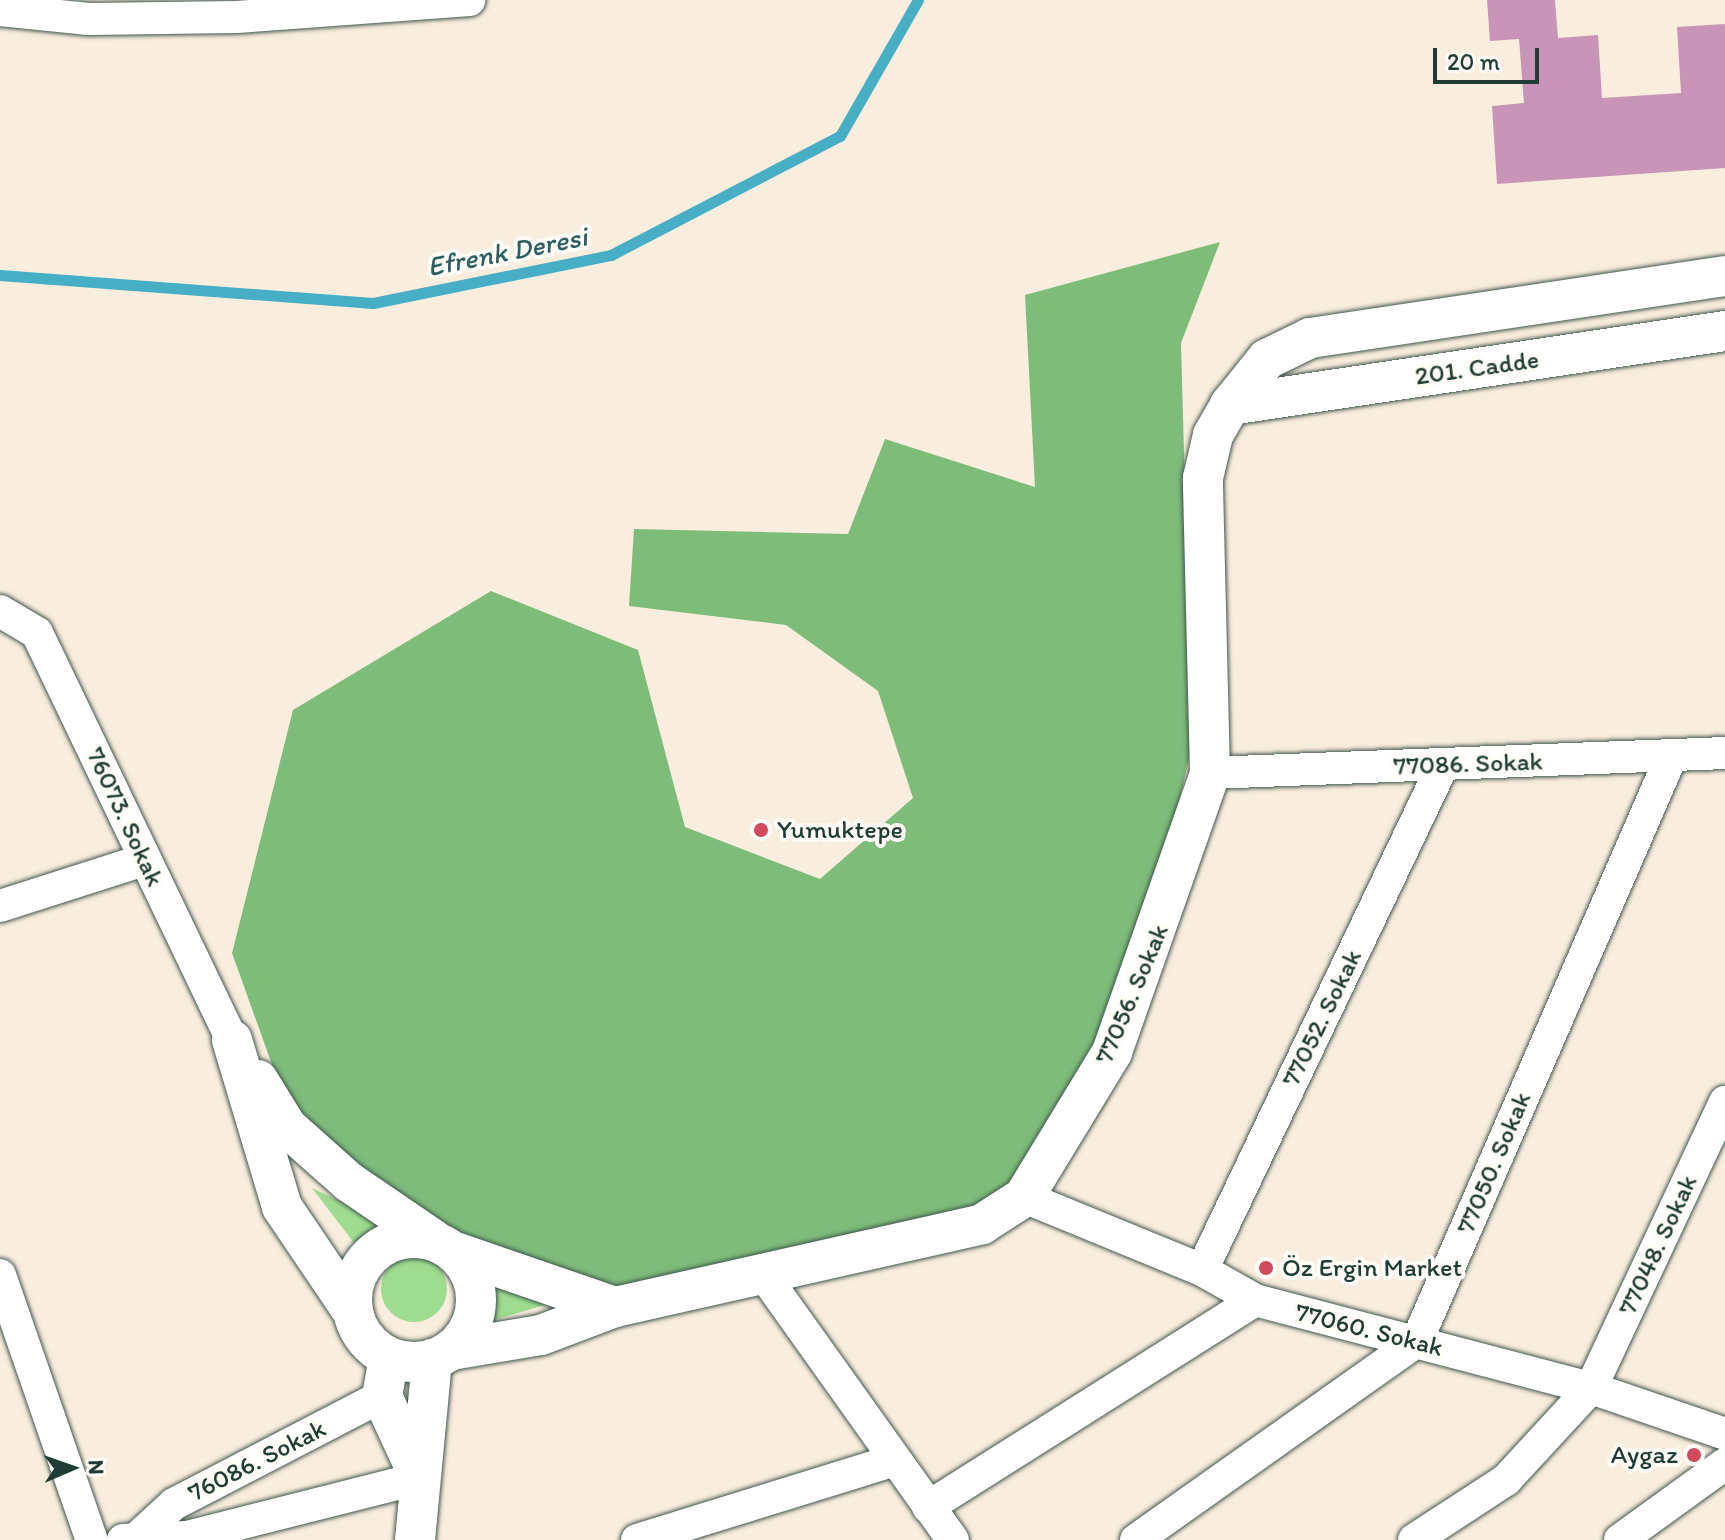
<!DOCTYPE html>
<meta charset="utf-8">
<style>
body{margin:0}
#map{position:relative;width:1725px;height:1540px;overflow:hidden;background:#f9eddd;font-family:Itim,sans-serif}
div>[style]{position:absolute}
.green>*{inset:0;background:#9edc90}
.round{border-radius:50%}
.forest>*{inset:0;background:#7ebc7a}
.stream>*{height:11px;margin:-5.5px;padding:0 5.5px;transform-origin:5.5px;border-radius:5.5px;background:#46aec5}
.building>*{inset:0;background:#c895b8}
.roads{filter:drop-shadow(0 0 2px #40574d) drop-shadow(0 0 2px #40574d)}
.minor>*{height:32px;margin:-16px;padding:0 16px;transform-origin:16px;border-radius:16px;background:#fff}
.tertiary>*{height:40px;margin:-20px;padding:0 20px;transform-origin:20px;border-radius:20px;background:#fff}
.tertiary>.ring{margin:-20px;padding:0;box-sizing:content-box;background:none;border:40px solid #fff;border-radius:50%}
.dots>*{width:22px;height:22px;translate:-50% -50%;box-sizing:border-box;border:4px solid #fdfcf7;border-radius:50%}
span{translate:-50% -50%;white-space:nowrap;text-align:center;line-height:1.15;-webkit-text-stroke:8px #fdfcf7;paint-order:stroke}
.street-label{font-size:26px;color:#1f3d34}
.poi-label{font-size:26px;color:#1f3d34}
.left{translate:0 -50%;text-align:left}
.right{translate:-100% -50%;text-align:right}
.water-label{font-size:28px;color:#2b5f60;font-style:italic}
.north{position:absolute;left:32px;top:1428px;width:80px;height:80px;-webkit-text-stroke:6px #fdfcf7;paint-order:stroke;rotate:88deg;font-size:22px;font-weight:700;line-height:32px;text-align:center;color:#1f3d34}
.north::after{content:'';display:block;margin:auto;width:28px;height:36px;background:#1f3d34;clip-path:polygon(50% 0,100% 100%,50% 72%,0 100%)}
.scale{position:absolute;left:1433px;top:48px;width:106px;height:36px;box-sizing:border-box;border:4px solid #1f3d34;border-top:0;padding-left:10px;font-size:24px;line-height:28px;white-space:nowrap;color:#1f3d34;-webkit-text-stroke:6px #fdfcf7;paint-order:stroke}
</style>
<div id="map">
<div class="green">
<div style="clip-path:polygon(312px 1188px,382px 1221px,354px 1243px)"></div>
<div class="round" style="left:381px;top:1256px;width:66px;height:66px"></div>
<div style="clip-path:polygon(488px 1278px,554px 1302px,488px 1322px)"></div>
</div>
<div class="forest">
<div style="clip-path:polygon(1220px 242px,1181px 343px,1192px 746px,1171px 836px,1099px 1051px,1015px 1177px,986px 1202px,652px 1288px,596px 1286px,425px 1225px,285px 1101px,232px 953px,293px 710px,491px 591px,638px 650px,685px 827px,820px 879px,913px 798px,878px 691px,786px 625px,629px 606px,634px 529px,848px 534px,885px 439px,1035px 487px,1025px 295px)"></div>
</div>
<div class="stream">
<div style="left:0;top:275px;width:374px;rotate:4.3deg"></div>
<div style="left:373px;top:303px;width:243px;rotate:-11.4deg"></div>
<div style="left:611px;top:255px;width:258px;rotate:-27.5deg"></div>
<div style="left:840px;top:136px;width:157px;rotate:-60.2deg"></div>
</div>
<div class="building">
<div style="clip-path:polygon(1487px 0,1555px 0,1558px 38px,1598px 35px,1602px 98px,1681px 93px,1677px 27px,1725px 24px,1725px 168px,1497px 184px,1492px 106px,1524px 103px,1519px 39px,1490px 41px)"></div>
</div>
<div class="roads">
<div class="minor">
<div style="left:0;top:10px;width:89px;rotate:5.8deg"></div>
<div style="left:89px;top:19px;width:148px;rotate:-0.8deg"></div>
<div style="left:237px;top:17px;width:233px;rotate:-4.2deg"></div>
<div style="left:0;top:611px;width:43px;rotate:30.7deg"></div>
<div style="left:37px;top:633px;width:451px;rotate:64.4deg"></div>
<div style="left:1210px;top:773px;width:515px;rotate:-2.22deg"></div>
<div style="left:0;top:906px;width:151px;rotate:-17.7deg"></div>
<div style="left:1024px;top:1197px;width:192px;rotate:22.3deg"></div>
<div style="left:1202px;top:1270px;width:61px;rotate:29.5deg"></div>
<div style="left:1255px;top:1300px;width:347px;rotate:14.7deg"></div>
<div style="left:1591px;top:1388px;width:142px;rotate:18.9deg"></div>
<div style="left:1202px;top:1270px;width:560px;rotate:-64.49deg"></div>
<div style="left:0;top:1275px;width:281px;rotate:70.9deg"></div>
<div style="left:766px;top:1278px;width:322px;rotate:54.5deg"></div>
<div style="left:928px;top:1507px;width:387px;rotate:-32.3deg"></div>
<div style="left:139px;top:1536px;width:47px;rotate:-42.4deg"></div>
<div style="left:174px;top:1504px;width:234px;rotate:-27.4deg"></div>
<div style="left:123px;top:1540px;width:64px;rotate:-2.7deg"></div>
<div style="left:187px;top:1537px;width:240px;rotate:-14.2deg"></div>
<div style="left:637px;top:1540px;width:267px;rotate:-17.2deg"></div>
<div style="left:1136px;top:1540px;width:344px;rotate:-35.3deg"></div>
<div style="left:1417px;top:1341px;width:637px;rotate:-66.49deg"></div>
<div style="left:1414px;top:1540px;width:110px;rotate:-33.1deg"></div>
<div style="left:1506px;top:1480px;width:125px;rotate:-47.3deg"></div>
<div style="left:1591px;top:1388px;width:316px;rotate:-64.9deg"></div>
<div style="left:1620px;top:1540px;width:130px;rotate:-35.9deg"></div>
</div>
<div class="tertiary">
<div style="left:1230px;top:405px;width:501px;rotate:-8.5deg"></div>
<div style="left:232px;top:1040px;width:174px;rotate:73.3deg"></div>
<div style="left:282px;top:1207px;width:127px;rotate:55.9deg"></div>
<div style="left:258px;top:1080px;width:55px;rotate:58.3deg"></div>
<div style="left:287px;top:1127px;width:83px;rotate:41.6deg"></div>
<div style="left:349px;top:1182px;width:103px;rotate:34.3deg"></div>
<div class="ring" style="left:352px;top:1238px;width:84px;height:84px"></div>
<div style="left:455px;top:1252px;width:169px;rotate:19deg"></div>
<div style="left:451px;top:1350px;width:91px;rotate:-9.5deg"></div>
<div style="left:541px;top:1335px;width:79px;rotate:-20.7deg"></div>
<div style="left:615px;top:1307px;width:376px;rotate:-12.7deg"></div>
<div style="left:982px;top:1224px;width:50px;rotate:-32.7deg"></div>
<div style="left:1024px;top:1197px;width:170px;rotate:-58.7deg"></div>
<div style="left:1112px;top:1052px;width:296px;rotate:-70.6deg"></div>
<div style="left:1210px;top:773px;width:295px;rotate:-91.4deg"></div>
<div style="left:1203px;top:478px;width:44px;rotate:-76.9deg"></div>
<div style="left:1213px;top:435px;width:34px;rotate:-60deg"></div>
<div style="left:1230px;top:405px;width:59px;rotate:-51.2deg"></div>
<div style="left:1267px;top:359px;width:48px;rotate:-26deg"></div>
<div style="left:1310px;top:338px;width:420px;rotate:-8.5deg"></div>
<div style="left:389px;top:1357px;width:40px;rotate:100deg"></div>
<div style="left:382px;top:1396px;width:88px;rotate:65.2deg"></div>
<div style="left:415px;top:1540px;width:182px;rotate:-84.6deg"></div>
</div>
</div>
<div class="dots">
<div style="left:761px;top:830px;background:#d1495b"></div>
<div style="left:1266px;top:1268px;background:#d1495b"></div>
<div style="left:1694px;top:1455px;background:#d1495b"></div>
</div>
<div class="street-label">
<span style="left:1477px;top:368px;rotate:-8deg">201. Cadde</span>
<span style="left:1468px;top:764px;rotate:-2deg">77086. Sokak</span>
<span style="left:125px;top:817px;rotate:65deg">76073. Sokak</span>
<span style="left:1132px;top:994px;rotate:-67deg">77056. Sokak</span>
<span style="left:1322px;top:1018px;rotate:-64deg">77052. Sokak</span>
<span style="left:1494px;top:1163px;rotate:-67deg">77050. Sokak</span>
<span style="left:1658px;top:1245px;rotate:-65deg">77048. Sokak</span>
<span style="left:1369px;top:1330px;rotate:14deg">77060. Sokak</span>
<span style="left:257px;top:1461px;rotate:-27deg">76086. Sokak</span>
</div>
<div class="poi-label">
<span class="left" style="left:777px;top:830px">Yumuktepe</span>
<span class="left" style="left:1282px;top:1268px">Öz Ergin Market</span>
<span class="right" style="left:1678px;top:1455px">Aygaz</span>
</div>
<div class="water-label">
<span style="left:507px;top:251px;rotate:-11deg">Efrenk Deresi</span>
</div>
<div class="north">N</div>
<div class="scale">20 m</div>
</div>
